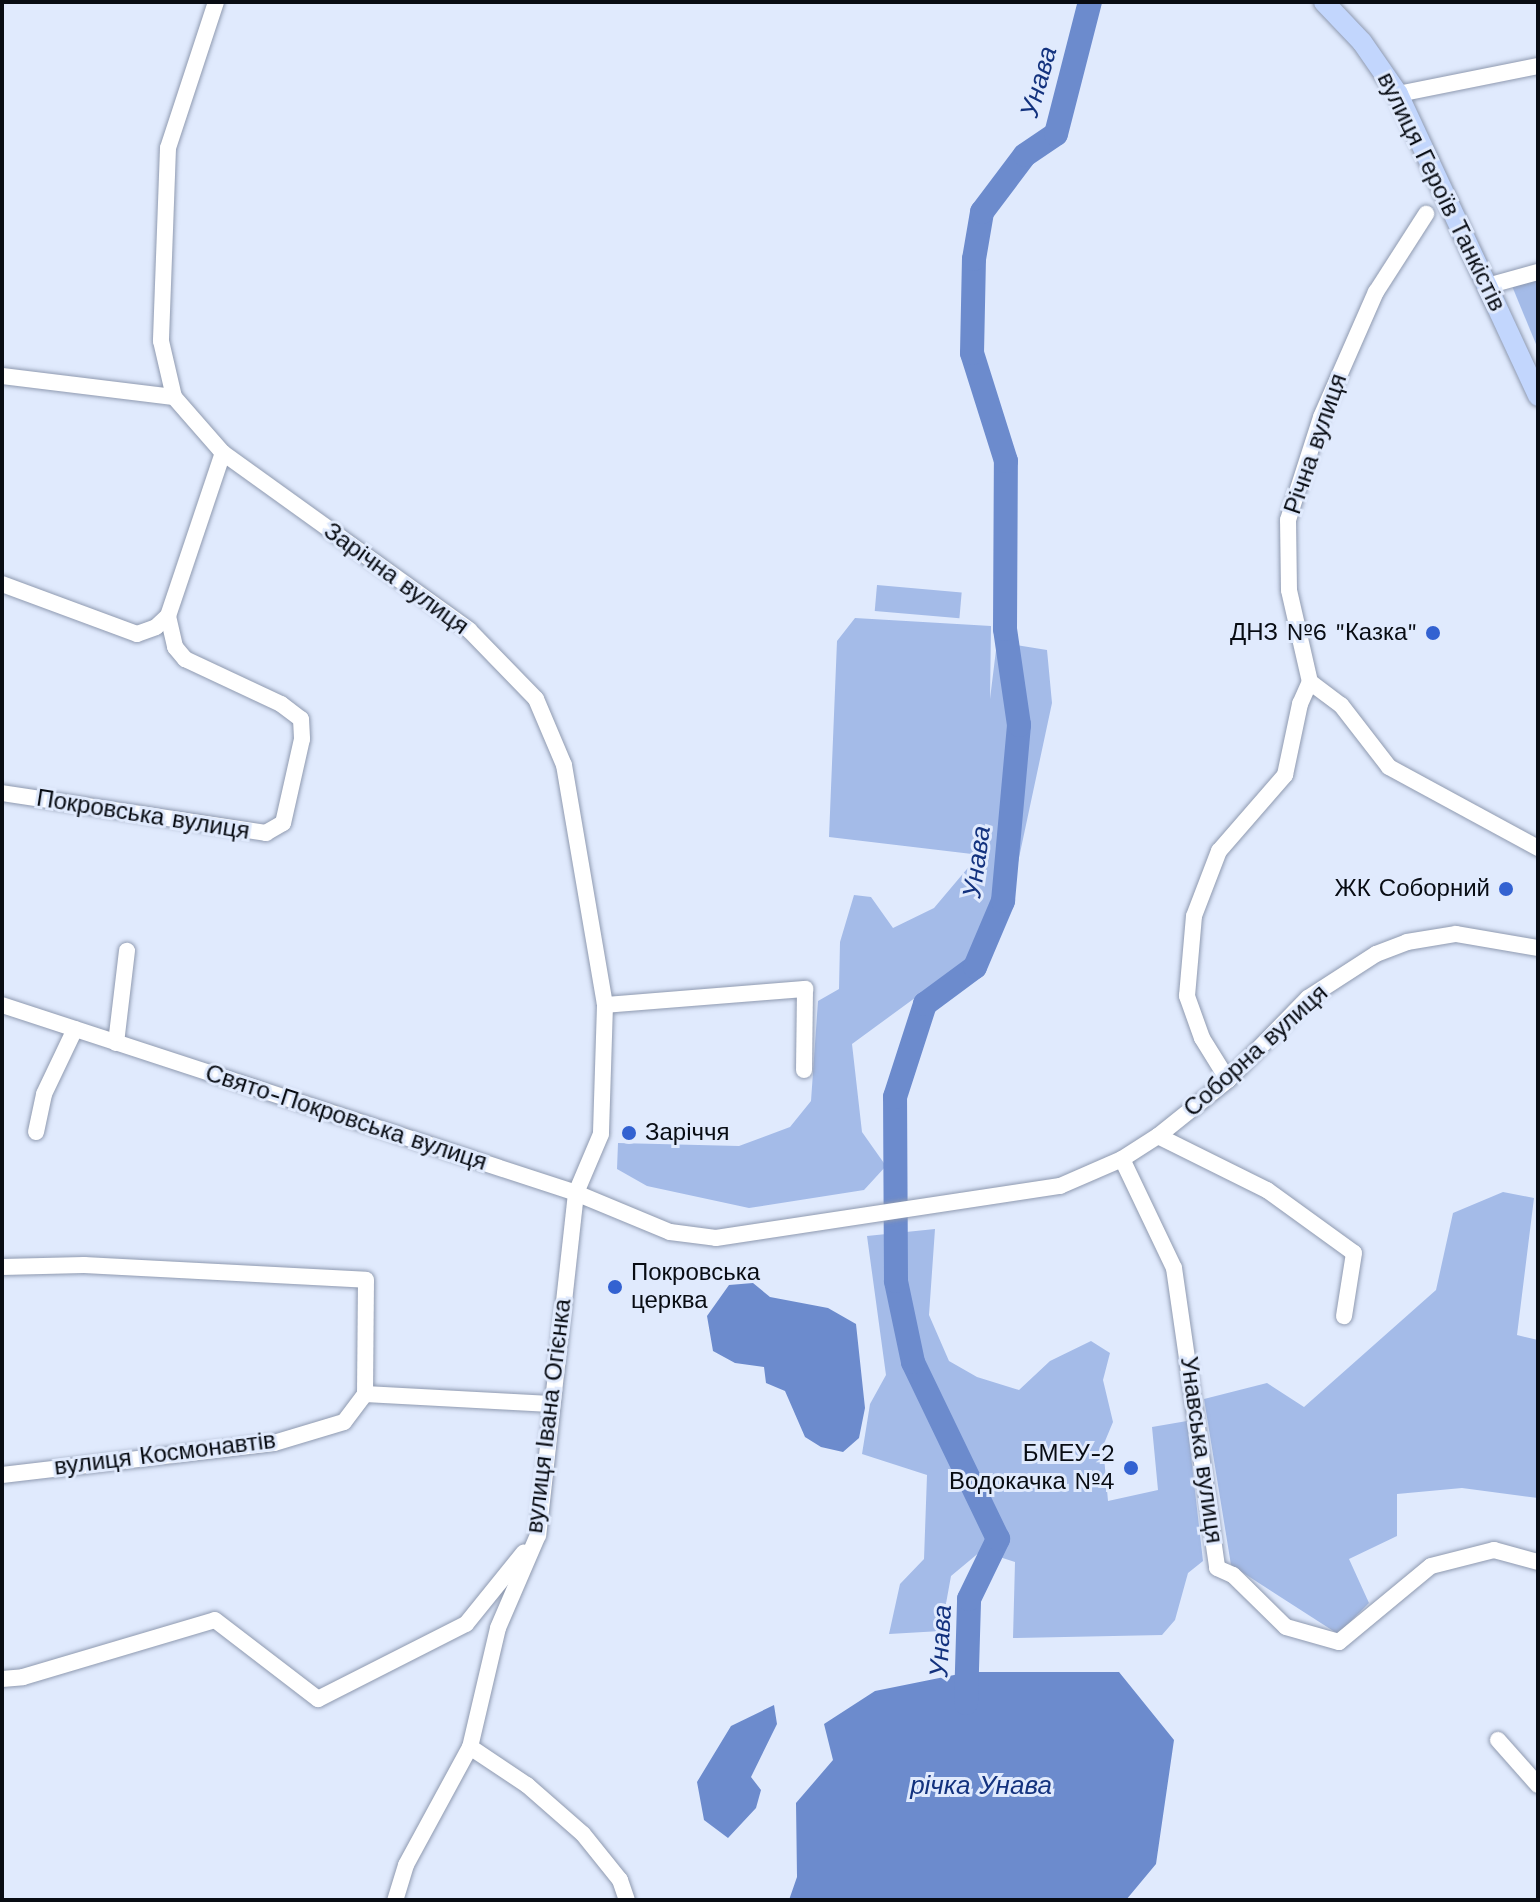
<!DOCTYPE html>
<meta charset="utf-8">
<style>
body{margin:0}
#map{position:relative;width:1540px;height:1902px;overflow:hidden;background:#e0eafd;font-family:"Work Sans",sans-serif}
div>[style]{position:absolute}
.green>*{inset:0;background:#a4bbe8;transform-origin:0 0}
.water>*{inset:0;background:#6c8bcd}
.river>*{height:24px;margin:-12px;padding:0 12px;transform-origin:12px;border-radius:12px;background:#6c8bcd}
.roads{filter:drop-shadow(0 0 2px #8f9ab0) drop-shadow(0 0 2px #8f9ab0)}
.minor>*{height:16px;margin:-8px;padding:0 8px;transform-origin:8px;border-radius:8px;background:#fff}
.major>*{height:20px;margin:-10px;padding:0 10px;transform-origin:10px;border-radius:10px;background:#c2d6fd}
.dots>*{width:22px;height:22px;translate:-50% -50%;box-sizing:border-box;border:4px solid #e0eafd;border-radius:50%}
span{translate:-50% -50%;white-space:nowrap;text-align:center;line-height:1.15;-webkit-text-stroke:6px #e0eafd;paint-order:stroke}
.street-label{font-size:24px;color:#080c13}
.poi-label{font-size:24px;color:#080c13}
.right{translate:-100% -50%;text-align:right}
.left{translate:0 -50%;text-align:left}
.water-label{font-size:26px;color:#13327e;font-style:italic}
.frame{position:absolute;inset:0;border:4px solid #080c13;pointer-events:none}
</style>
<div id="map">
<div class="green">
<div style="clip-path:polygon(1538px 280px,1538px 349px,1512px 286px)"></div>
<div style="left:877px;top:585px;width:85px;height:26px;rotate:5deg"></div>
<div style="clip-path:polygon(855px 618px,991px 626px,990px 699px,997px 642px,1047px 650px,1052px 703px,1014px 881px,964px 962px,852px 1044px,862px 1132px,886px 1166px,864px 1190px,749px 1208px,647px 1186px,617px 1169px,618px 1143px,739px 1146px,790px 1127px,811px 1101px,818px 1001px,839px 989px,840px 942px,854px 895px,871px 897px,893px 928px,934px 908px,972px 863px,972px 854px,829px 837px,837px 641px)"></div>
<div style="clip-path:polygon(1503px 1192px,1534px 1198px,1517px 1335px,1538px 1340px,1538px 1498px,1462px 1488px,1397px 1494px,1397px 1536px,1349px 1559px,1369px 1603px,1338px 1634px,1231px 1565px,1204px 1399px,1267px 1383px,1304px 1407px,1436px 1290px,1453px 1213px)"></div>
<div style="clip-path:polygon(935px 1229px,929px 1315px,949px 1361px,977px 1377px,1019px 1390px,1050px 1361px,1091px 1341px,1110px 1353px,1103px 1380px,1113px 1422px,1103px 1446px,1108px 1501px,1158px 1490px,1152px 1427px,1187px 1421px,1203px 1561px,1188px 1573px,1175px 1620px,1162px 1635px,1013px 1638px,1015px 1562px,981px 1551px,951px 1576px,941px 1631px,889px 1634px,900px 1584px,924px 1559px,927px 1475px,862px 1454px,870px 1404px,886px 1375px,867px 1236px)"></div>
</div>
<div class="water">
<div style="clip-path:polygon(753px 1283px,770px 1297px,828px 1308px,856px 1324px,865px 1408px,859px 1438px,843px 1452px,821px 1447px,805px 1437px,785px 1391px,766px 1383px,764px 1367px,735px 1363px,713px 1351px,707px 1316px,729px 1285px)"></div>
<div style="clip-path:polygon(969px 1672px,1119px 1672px,1174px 1740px,1156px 1864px,1126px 1900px,789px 1900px,797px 1877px,796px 1803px,833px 1760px,824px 1724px,875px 1691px)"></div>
<div style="clip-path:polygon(774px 1705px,777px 1724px,751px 1777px,761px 1790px,756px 1808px,728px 1838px,704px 1820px,697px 1782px,731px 1726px)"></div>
</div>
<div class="river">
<div style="left:966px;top:1703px;width:104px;rotate:-88.3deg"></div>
<div style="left:969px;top:1599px;width:67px;rotate:-64.2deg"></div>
<div style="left:998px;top:1539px;width:196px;rotate:-115.7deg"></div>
<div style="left:913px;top:1362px;width:83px;rotate:-101.9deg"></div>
<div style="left:896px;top:1281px;width:184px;rotate:-90.3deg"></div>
<div style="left:895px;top:1097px;width:98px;rotate:-72.1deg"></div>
<div style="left:925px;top:1004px;width:62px;rotate:-36.5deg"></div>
<div style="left:975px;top:967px;width:72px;rotate:-67deg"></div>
<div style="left:1003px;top:901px;width:177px;rotate:-84.8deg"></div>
<div style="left:1019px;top:725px;width:97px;rotate:-98.3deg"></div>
<div style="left:1005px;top:629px;width:168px;rotate:-89.7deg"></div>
<div style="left:1006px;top:461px;width:113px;rotate:-107.5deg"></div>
<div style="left:972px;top:353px;width:94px;rotate:-88.8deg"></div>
<div style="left:974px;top:259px;width:48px;rotate:-80.3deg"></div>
<div style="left:982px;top:212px;width:71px;rotate:-53deg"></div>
<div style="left:1025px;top:155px;width:37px;rotate:-34deg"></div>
<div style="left:1056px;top:134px;width:136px;rotate:-75.6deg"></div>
</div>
<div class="roads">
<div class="minor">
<div style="left:216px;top:2px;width:154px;rotate:108.2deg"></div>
<div style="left:168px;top:148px;width:193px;rotate:92.1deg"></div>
<div style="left:161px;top:341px;width:57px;rotate:76.9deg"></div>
<div style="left:174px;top:397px;width:74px;rotate:48.8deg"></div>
<div style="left:223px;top:453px;width:303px;rotate:35.7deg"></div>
<div style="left:469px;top:630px;width:96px;rotate:45.8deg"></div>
<div style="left:536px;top:699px;width:72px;rotate:67deg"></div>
<div style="left:564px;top:765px;width:243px;rotate:80.3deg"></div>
<div style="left:605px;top:1005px;width:129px;rotate:91.8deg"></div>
<div style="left:601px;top:1134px;width:64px;rotate:113deg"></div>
<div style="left:576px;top:1193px;width:344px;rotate:96.3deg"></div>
<div style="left:538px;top:1535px;width:101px;rotate:113.3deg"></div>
<div style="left:498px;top:1628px;width:122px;rotate:103.2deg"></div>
<div style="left:470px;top:1747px;width:134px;rotate:118.5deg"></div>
<div style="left:406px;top:1865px;width:37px;rotate:107deg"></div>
<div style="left:1398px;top:94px;width:143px;rotate:-11.3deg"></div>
<div style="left:1487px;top:286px;width:53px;rotate:-15.4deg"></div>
<div style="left:2px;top:376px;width:173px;rotate:7deg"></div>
<div style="left:2px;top:584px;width:144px;rotate:20.3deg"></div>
<div style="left:137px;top:634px;width:20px;rotate:-20deg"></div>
<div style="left:156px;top:627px;width:16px;rotate:-43deg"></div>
<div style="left:168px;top:616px;width:32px;rotate:77deg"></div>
<div style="left:175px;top:647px;width:16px;rotate:50deg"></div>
<div style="left:185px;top:659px;width:106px;rotate:25.1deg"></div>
<div style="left:281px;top:704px;width:25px;rotate:37deg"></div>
<div style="left:301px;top:719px;width:20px;rotate:87deg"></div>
<div style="left:302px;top:739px;width:86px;rotate:102.7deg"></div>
<div style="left:283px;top:823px;width:20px;rotate:150deg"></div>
<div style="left:266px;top:833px;width:267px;rotate:-171.4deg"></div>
<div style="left:168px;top:616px;width:172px;rotate:-71.4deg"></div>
<div style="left:1310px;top:682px;width:39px;rotate:37deg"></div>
<div style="left:1341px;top:705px;width:78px;rotate:52.3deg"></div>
<div style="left:1389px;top:767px;width:170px;rotate:28.5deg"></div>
<div style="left:2px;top:1005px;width:604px;rotate:18.13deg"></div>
<div style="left:576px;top:1193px;width:102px;rotate:22.5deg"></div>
<div style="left:670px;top:1232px;width:46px;rotate:7.4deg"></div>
<div style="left:716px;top:1238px;width:348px;rotate:-8.6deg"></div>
<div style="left:1060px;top:1186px;width:68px;rotate:-23.5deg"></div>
<div style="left:1122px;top:1159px;width:43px;rotate:-32.6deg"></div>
<div style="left:1158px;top:1136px;width:90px;rotate:-38.7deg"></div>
<div style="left:1228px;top:1080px;width:115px;rotate:-45.7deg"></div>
<div style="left:1308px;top:998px;width:81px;rotate:-32.9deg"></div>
<div style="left:1376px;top:954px;width:33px;rotate:-21deg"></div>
<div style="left:1407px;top:942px;width:50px;rotate:-9.3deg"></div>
<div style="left:1456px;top:934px;width:83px;rotate:9.7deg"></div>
<div style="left:605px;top:1005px;width:201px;rotate:-4.6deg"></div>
<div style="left:805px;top:989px;width:81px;rotate:90.7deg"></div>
<div style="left:116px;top:1043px;width:93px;rotate:-83.2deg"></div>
<div style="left:1228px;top:1080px;width:49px;rotate:-121.8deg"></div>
<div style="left:1202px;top:1038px;width:45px;rotate:-109.7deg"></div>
<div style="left:1187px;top:996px;width:80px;rotate:-85deg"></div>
<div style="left:1194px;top:916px;width:70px;rotate:-69deg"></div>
<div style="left:1219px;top:851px;width:101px;rotate:-49deg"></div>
<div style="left:1285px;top:775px;width:73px;rotate:-78.1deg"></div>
<div style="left:1300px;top:704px;width:24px;rotate:-66deg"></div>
<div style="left:1310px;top:682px;width:94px;rotate:-102.9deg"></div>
<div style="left:1289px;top:590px;width:70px;rotate:-90.8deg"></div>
<div style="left:1288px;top:520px;width:108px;rotate:-72.2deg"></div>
<div style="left:1321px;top:417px;width:137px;rotate:-66.3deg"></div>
<div style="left:1376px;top:292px;width:93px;rotate:-57.3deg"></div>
<div style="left:36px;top:1132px;width:39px;rotate:-78deg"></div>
<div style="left:44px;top:1094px;width:72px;rotate:-64.5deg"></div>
<div style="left:1158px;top:1136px;width:122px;rotate:26.4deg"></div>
<div style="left:1267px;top:1190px;width:107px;rotate:35.9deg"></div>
<div style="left:1354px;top:1253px;width:64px;rotate:99deg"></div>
<div style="left:1122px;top:1159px;width:121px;rotate:64.5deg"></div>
<div style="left:1174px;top:1268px;width:303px;rotate:81.8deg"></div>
<div style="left:1217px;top:1568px;width:17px;rotate:24deg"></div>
<div style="left:1233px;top:1575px;width:74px;rotate:44.5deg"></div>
<div style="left:1286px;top:1627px;width:55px;rotate:15.8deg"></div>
<div style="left:1339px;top:1642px;width:119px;rotate:-39.6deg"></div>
<div style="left:1431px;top:1566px;width:65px;rotate:-14.3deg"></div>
<div style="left:1494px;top:1550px;width:46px;rotate:15.3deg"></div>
<div style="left:2px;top:1267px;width:82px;rotate:-1.4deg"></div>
<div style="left:84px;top:1265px;width:282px;rotate:3deg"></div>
<div style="left:366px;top:1280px;width:114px;rotate:90.5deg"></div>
<div style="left:2px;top:1475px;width:274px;rotate:-6.7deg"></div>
<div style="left:274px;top:1443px;width:73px;rotate:-16.7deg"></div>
<div style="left:344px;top:1422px;width:35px;rotate:-53deg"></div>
<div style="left:365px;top:1394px;width:186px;rotate:3.1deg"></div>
<div style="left:2px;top:1679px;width:21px;rotate:-5deg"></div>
<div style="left:23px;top:1677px;width:200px;rotate:-16.5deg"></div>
<div style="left:215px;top:1620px;width:130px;rotate:37.5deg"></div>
<div style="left:318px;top:1699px;width:166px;rotate:-26.9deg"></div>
<div style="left:466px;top:1624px;width:92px;rotate:-51.1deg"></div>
<div style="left:1498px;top:1740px;width:60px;rotate:48.4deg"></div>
<div style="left:470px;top:1747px;width:69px;rotate:33.7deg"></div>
<div style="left:527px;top:1785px;width:74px;rotate:41.2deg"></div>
<div style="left:583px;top:1834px;width:59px;rotate:51.2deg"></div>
<div style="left:620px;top:1880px;width:21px;rotate:71deg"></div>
</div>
<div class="major">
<div style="left:1324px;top:2px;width:55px;rotate:46.5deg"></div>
<div style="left:1362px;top:42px;width:63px;rotate:55.3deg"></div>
<div style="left:1398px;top:94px;width:333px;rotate:65.1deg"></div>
</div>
</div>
<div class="dots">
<div style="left:1433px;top:633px;background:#3362d1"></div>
<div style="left:1506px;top:889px;background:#3362d1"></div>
<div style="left:629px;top:1133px;background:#3362d1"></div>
<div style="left:615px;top:1287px;background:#3362d1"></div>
<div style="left:1131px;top:1468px;background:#3362d1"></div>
</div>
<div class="street-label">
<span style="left:1441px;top:192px;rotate:64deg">вулиця Героїв Танкістів</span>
<span style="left:1316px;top:444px;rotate:-71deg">Річна вулиця</span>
<span style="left:396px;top:579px;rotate:36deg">Зарічна вулиця</span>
<span style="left:143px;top:815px;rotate:9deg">Покровська вулиця</span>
<span style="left:1256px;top:1051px;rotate:-42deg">Соборна вулиця</span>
<span style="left:346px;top:1118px;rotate:18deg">Свято-Покровська вулиця</span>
<span style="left:549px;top:1416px;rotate:-83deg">вулиця Івана Огієнка</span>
<span style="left:1201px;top:1450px;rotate:82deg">Унавська вулиця</span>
<span style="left:165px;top:1454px;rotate:-7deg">вулиця Космонавтів</span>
</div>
<div class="poi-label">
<span class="right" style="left:1417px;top:633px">ДНЗ №6 "Казка"</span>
<span class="right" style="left:1490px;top:889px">ЖК Соборний</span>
<span class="left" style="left:645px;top:1133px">Заріччя</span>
<span class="left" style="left:631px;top:1287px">Покровська<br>церква</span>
<span class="right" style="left:1115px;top:1468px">БМЕУ-2<br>Водокачка №4</span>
</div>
<div class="water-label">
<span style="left:1039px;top:82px;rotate:-74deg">Унава</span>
<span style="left:977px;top:862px;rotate:-82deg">Унава</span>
<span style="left:941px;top:1641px;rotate:-87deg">Унава</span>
<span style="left:981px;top:1786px">річка Унава</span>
</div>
<div class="frame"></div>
</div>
